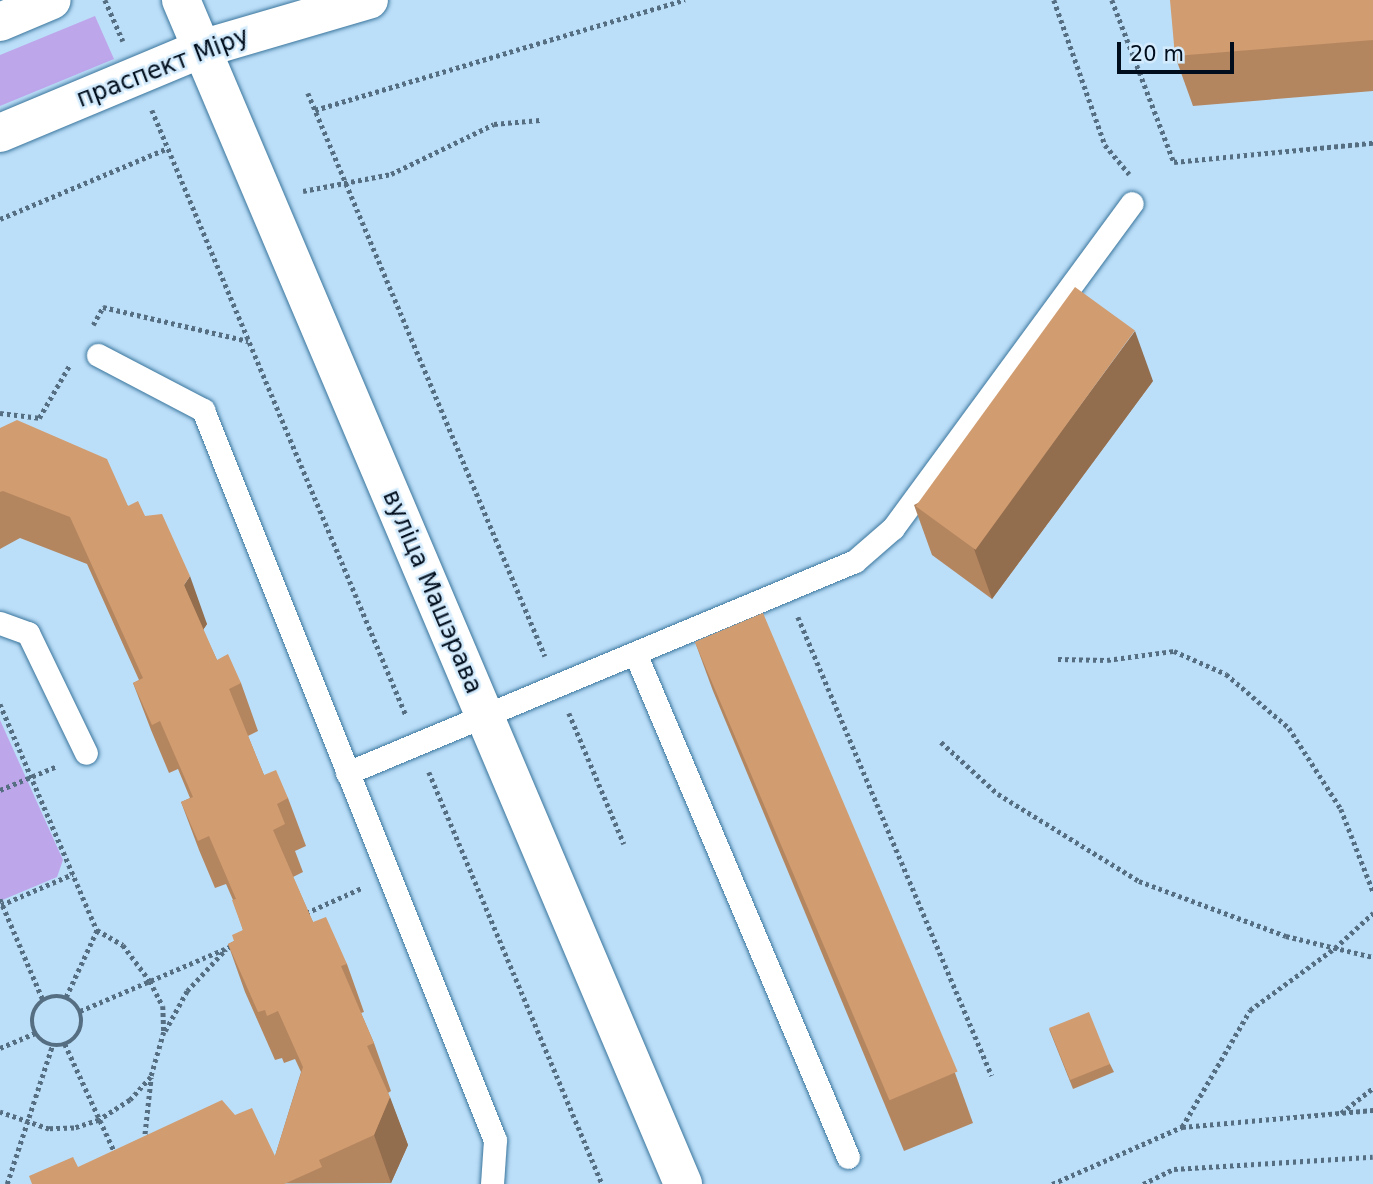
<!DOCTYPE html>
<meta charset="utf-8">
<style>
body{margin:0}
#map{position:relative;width:1373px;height:1184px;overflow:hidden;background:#bcdff9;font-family:"DejaVu Sans",sans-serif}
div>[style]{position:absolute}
.green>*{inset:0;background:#bea6eb}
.path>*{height:4.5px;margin-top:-2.25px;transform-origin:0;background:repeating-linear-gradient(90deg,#566e82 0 3.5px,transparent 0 7px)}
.path>.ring{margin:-2.25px;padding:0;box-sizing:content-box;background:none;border:4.5px solid #566e82;border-radius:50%}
.roads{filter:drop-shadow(0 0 2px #3a759c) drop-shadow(0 0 2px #3a759c)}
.lane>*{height:23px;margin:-11.5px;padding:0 11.5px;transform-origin:11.5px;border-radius:11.5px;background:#fff}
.street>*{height:38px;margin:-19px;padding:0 19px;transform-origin:19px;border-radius:19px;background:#fff}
.secondary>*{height:38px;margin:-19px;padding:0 19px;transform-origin:19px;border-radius:19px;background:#fff}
.wall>*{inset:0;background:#b48660}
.shaded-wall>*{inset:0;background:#926d4e}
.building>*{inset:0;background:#d19c70;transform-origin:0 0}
span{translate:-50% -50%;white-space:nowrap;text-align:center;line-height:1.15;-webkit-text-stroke:5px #d3ebfc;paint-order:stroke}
.street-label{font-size:24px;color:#000d1c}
.scale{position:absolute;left:1117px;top:42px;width:117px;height:32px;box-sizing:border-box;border:4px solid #000d1c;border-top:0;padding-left:9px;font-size:21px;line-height:24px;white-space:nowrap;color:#000d1c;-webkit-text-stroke:5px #d3ebfc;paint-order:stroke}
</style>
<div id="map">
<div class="green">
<div style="clip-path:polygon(95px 16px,114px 59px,0 106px,0 55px)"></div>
<div style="clip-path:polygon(0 720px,63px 860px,57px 877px,0 901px)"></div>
</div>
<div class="path">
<div style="left:105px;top:0;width:45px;rotate:66.3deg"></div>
<div style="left:1054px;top:0;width:154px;rotate:70.6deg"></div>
<div style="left:1105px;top:145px;width:38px;rotate:50deg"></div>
<div style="left:1112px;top:0;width:173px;rotate:69.1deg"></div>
<div style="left:1174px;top:162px;width:200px;rotate:-5.5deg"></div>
<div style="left:308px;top:93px;width:611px;rotate:67.17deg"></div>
<div style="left:152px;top:110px;width:656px;rotate:67.23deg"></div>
<div style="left:315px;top:110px;width:386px;rotate:-16.6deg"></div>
<div style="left:303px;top:191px;width:90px;rotate:-10.9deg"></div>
<div style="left:391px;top:174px;width:114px;rotate:-25.9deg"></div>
<div style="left:494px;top:124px;width:46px;rotate:-5deg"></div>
<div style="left:0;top:219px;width:182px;rotate:-22.9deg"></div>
<div style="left:93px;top:325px;width:21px;rotate:-61deg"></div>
<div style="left:103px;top:307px;width:149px;rotate:13.2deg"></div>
<div style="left:0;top:413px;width:39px;rotate:7deg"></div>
<div style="left:39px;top:418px;width:60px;rotate:-60deg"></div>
<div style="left:798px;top:617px;width:498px;rotate:67.1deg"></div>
<div style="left:1058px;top:659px;width:49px;rotate:1.2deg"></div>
<div style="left:1107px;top:660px;width:68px;rotate:-7.7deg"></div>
<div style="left:1174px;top:651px;width:57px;rotate:23.9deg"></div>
<div style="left:1226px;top:674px;width:83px;rotate:40.6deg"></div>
<div style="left:1289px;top:728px;width:96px;rotate:57.3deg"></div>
<div style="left:1341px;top:809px;width:88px;rotate:68.7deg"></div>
<div style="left:0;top:704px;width:246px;rotate:66.8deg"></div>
<div style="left:97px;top:930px;width:30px;rotate:30deg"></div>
<div style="left:123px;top:945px;width:45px;rotate:53.1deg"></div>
<div style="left:150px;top:981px;width:28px;rotate:63deg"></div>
<div style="left:163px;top:1006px;width:26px;rotate:88deg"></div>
<div style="left:164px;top:1032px;width:47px;rotate:106.1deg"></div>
<div style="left:151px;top:1077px;width:31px;rotate:132deg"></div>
<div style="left:130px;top:1100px;width:37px;rotate:147deg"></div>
<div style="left:99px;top:1120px;width:26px;rotate:162deg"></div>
<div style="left:74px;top:1128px;width:25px;rotate:178deg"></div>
<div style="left:49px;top:1129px;width:52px;rotate:-160.9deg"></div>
<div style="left:569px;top:713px;width:142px;rotate:67.2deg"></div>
<div style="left:941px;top:742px;width:77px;rotate:42.4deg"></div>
<div style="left:998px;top:794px;width:166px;rotate:31.7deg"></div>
<div style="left:1139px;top:881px;width:157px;rotate:20.5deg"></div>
<div style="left:1286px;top:936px;width:89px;rotate:13.6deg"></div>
<div style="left:429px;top:772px;width:447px;rotate:67.2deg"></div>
<div style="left:0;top:790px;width:62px;rotate:-22.8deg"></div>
<div style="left:0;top:899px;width:110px;rotate:66.9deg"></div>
<div style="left:1px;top:905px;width:78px;rotate:-23.3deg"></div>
<div style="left:306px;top:913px;width:61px;rotate:-24.1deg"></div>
<div class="ring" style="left:32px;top:996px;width:45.5px;height:45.5px"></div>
<div style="left:66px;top:997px;width:74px;rotate:-65.2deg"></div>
<div style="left:80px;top:1011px;width:168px;rotate:-23.2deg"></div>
<div style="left:165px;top:1031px;width:46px;rotate:-61.2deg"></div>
<div style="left:187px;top:991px;width:57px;rotate:-47.1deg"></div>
<div style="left:65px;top:1044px;width:122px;rotate:65.3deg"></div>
<div style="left:0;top:1048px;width:38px;rotate:-23deg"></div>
<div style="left:1341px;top:1113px;width:41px;rotate:-38deg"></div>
<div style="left:1182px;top:1127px;width:135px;rotate:-59.8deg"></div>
<div style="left:1250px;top:1010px;width:105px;rotate:-36.1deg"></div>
<div style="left:1335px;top:948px;width:52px;rotate:-42.6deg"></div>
<div style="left:144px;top:1141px;width:64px;rotate:-83.8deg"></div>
<div style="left:7px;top:1184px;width:145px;rotate:-71.9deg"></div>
<div style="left:1052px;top:1184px;width:142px;rotate:-23.7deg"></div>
<div style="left:1182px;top:1127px;width:192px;rotate:-5.1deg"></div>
<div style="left:1143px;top:1184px;width:34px;rotate:-26deg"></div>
<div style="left:1174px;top:1169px;width:199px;rotate:-3.5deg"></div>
</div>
<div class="roads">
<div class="lane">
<div style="left:98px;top:355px;width:119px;rotate:27.6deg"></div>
<div style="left:203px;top:410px;width:786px;rotate:68.2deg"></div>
<div style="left:495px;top:1140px;width:44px;rotate:93.9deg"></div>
<div style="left:0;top:623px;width:30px;rotate:20deg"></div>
<div style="left:28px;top:633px;width:133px;rotate:64.2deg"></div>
<div style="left:635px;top:653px;width:547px;rotate:67.09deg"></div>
<div style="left:347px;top:773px;width:550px;rotate:-22.65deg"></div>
<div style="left:855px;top:561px;width:50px;rotate:-41deg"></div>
<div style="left:893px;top:528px;width:403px;rotate:-53.7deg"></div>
</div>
<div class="street">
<div style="left:201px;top:49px;width:175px;rotate:-16.3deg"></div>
</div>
<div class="secondary">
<div style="left:181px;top:0;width:1286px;rotate:67.02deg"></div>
<div style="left:0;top:22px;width:56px;rotate:-22.9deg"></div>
<div style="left:0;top:133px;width:218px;rotate:-22.7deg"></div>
</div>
</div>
<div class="wall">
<div style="clip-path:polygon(1373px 0,1373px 91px,1193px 106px,1175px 56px)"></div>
<div style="clip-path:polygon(1153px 381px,992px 599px,932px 555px,914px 505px)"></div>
<div style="clip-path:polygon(0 428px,145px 516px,207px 624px,203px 630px,217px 660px,241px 683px,258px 731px,248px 736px,264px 775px,288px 798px,306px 846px,295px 851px,303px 872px,293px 877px,313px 922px,347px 964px,364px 1012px,361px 1013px,374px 1043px,391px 1091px,388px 1093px,408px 1145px,391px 1183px,32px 1184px,78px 1167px,275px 1156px,301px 1072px,295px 1059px,284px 1063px,282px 1058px,275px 1060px,245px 992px,228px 944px,234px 941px,243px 930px,233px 900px,226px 884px,215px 888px,199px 850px,181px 802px,190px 798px,178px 769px,169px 773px,151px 730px,133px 683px,139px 680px,87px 564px,20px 538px,0 549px)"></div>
<div style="clip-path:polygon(695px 642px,955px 1073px,973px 1123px,904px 1151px,713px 691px)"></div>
<div style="clip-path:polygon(1049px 1029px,1110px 1064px,1114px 1072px,1073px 1089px)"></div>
</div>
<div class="shaded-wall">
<div style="clip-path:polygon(1135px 331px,1153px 381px,992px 599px,974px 549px)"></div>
<div style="clip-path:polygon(190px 576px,207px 624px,201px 633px,184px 585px)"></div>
<div style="clip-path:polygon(390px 1097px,408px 1145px,391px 1183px,374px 1135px)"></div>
</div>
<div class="building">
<div style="clip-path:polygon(1170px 0,1373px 0,1373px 40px,1175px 56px)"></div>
<div style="left:1075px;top:287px;width:74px;height:271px;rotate:36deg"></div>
<div style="clip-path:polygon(17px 420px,107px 459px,128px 506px,138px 501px,145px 516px,162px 514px,190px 576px,184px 585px,217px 660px,228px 654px,241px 683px,229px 689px,264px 775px,276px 770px,288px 798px,277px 804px,285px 824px,273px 830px,313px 922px,326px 917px,347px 964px,341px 966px,374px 1043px,367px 1046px,390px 1097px,374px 1135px,319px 1160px,322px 1167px,284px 1184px,32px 1184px,29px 1176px,73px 1157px,78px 1167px,222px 1100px,235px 1115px,252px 1108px,275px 1156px,303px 1067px,278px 1011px,267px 1016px,265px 1010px,258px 1012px,228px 944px,234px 941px,232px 935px,243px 930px,232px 900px,236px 899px,209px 836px,198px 841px,181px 802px,193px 797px,160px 721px,152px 725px,133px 683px,143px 678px,70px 517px,3px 491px,0 492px,0 428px)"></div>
<div style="left:763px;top:613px;width:498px;height:74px;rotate:67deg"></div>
<div style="left:1089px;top:1012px;width:56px;height:43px;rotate:68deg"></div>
</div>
<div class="street-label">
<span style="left:163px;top:68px;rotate:-21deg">праспект Міру</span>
<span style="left:432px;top:592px;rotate:67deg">вуліца Машэрава</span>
</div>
<div class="scale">20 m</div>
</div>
